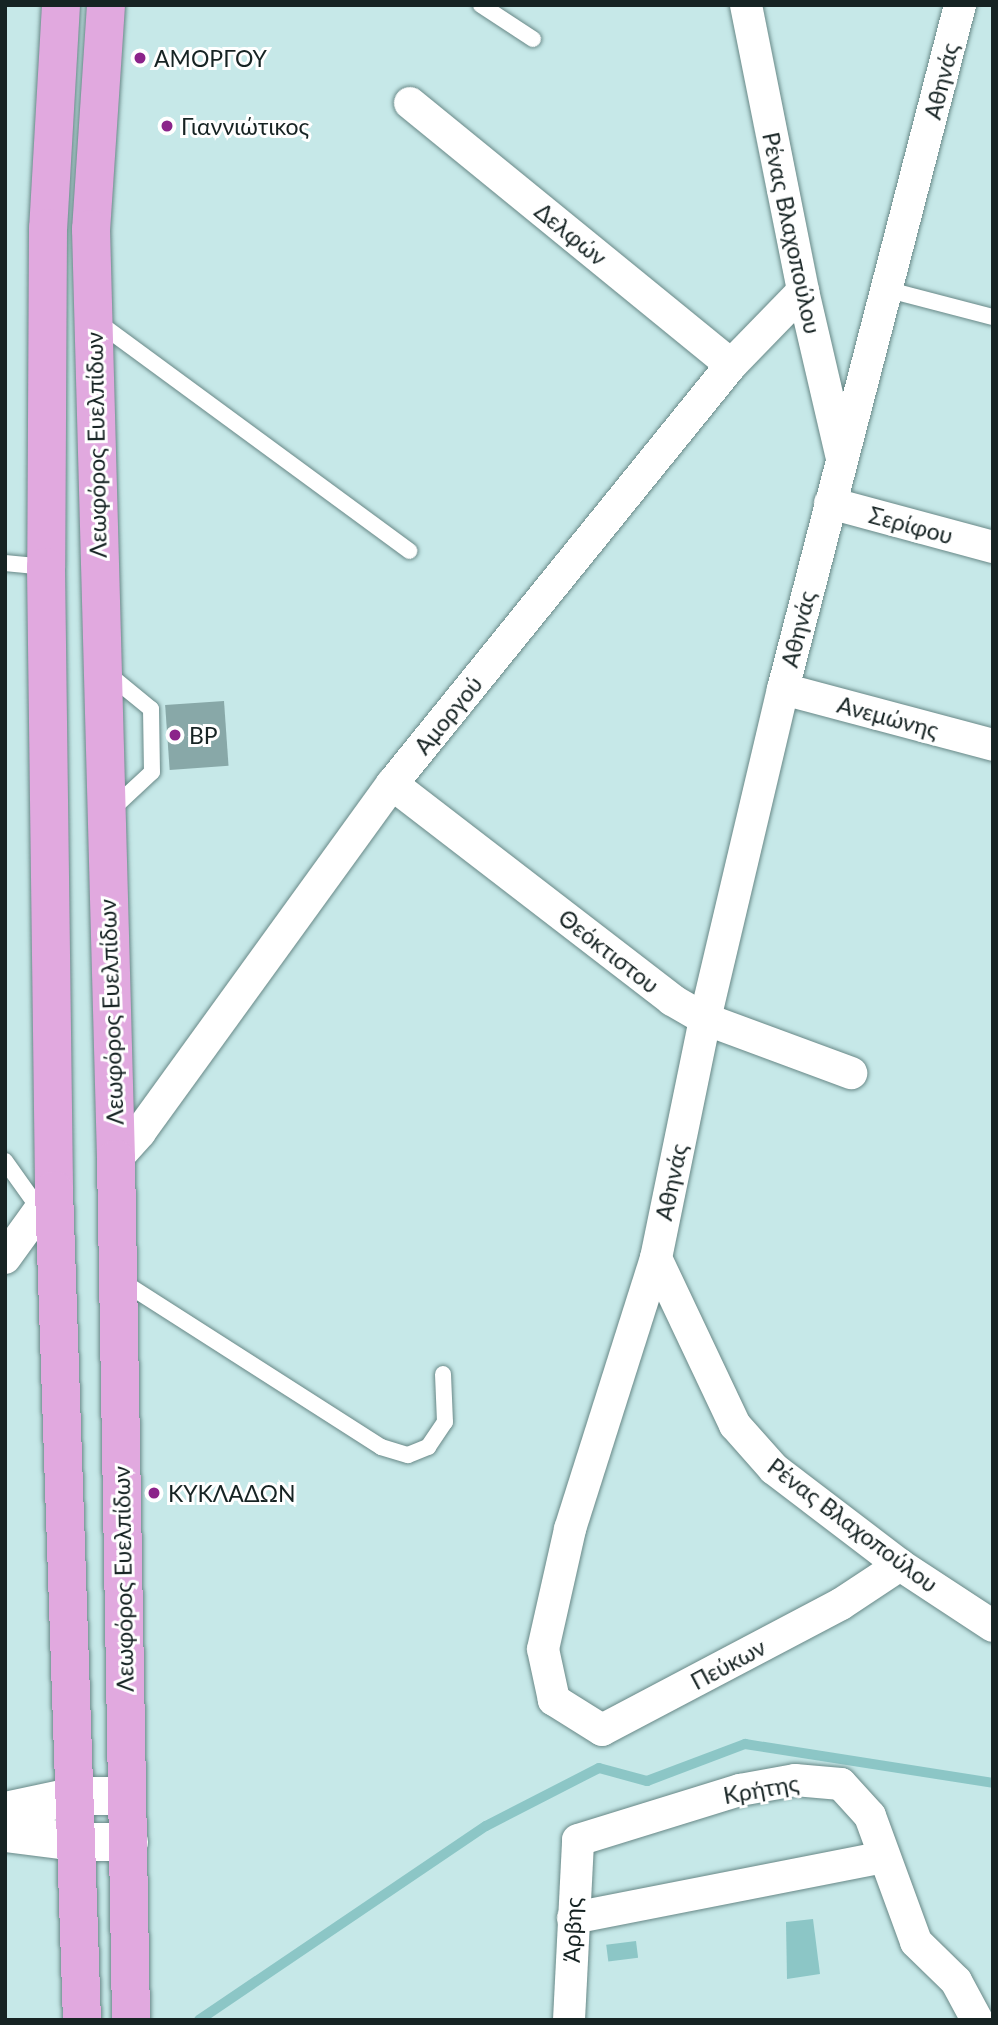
<!DOCTYPE html>
<meta charset="utf-8">
<style>
body{margin:0}
#map{position:relative;width:998px;height:2025px;overflow:hidden;background:#c6e8e8;font-family:Lato,sans-serif}
div>[style]{position:absolute}
.water>*{inset:0;background:#8cc6c6;transform-origin:0 0}
.stream>*{height:10px;margin:-5px;padding:0 5px;transform-origin:5px;border-radius:5px;background:#8cc6c6}
.building>*{inset:0;background:#88a8a8;transform-origin:0 0}
.roads{filter:drop-shadow(0 0 2px #688887) drop-shadow(0 0 2px #688887)}
.lane>*{height:16px;margin:-8px;padding:0 8px;transform-origin:8px;border-radius:8px;background:#fff}
.street>*{height:32px;margin:-16px;padding:0 16px;transform-origin:16px;border-radius:16px;background:#fff}
.secondary>*{height:38px;margin:-19px;padding:0 19px;transform-origin:19px;border-radius:19px;background:#fff}
.primary>*{height:38px;margin:-19px;padding:0 19px;transform-origin:19px;border-radius:19px;background:#e1a9df}
.dots>*{width:19px;height:19px;translate:-50% -50%;box-sizing:border-box;border:4px solid #fff;border-radius:50%}
span{translate:-50% -50%;white-space:nowrap;text-align:center;line-height:1.15;-webkit-text-stroke:6px #fff;paint-order:stroke}
.poi-label{font-size:23px;color:#162323}
.left{translate:0 -50%;text-align:left}
.street-label{font-size:23px;color:#162323}
.frame{position:absolute;inset:0;border:7px solid #162323;pointer-events:none}
</style>
<div id="map">
<div class="water">
<div style="clip-path:polygon(813px 1919px,820px 1974px,787px 1979px,786px 1922px)"></div>
<div style="left:636px;top:1941px;width:17px;height:30px;rotate:83deg"></div>
</div>
<div class="stream">
<div style="left:199px;top:2020px;width:346px;rotate:-34.1deg"></div>
<div style="left:486px;top:1826px;width:127px;rotate:-27.2deg"></div>
<div style="left:599px;top:1768px;width:50px;rotate:15.2deg"></div>
<div style="left:647px;top:1781px;width:105px;rotate:-20.7deg"></div>
<div style="left:745px;top:1744px;width:251px;rotate:8.9deg"></div>
</div>
<div class="building">
<div style="left:224px;top:701px;width:65px;height:59px;rotate:86deg"></div>
</div>
<div class="roads">
<div class="lane">
<div style="left:481px;top:5px;width:62px;rotate:33.2deg"></div>
<div style="left:889px;top:290px;width:107px;rotate:14.6deg"></div>
<div style="left:95px;top:320px;width:390px;rotate:36.3deg"></div>
<div style="left:5px;top:563px;width:41px;rotate:5.6deg"></div>
<div style="left:107px;top:673px;width:57px;rotate:39.3deg"></div>
<div style="left:151px;top:709px;width:63px;rotate:89.1deg"></div>
<div style="left:152px;top:772px;width:57px;rotate:137.1deg"></div>
<div style="left:5px;top:1161px;width:60px;rotate:54.5deg"></div>
<div style="left:120px;top:1280px;width:310px;rotate:32.6deg"></div>
<div style="left:381px;top:1447px;width:28px;rotate:17deg"></div>
<div style="left:408px;top:1455px;width:22px;rotate:-22deg"></div>
<div style="left:428px;top:1447px;width:30px;rotate:-56deg"></div>
<div style="left:445px;top:1422px;width:48px;rotate:-92.4deg"></div>
</div>
<div class="street">
<div style="left:746px;top:5px;width:292px;rotate:78.7deg"></div>
<div style="left:803px;top:291px;width:167px;rotate:76.9deg"></div>
<div style="left:410px;top:103px;width:414px;rotate:39.2deg"></div>
<div style="left:830px;top:503px;width:169px;rotate:15.1deg"></div>
<div style="left:783px;top:689px;width:217px;rotate:14.9deg"></div>
<div style="left:392px;top:784px;width:354px;rotate:37.6deg"></div>
<div style="left:672px;top:1000px;width:38px;rotate:30deg"></div>
<div style="left:705px;top:1019px;width:156px;rotate:20.3deg"></div>
<div style="left:116px;top:1159px;width:36px;rotate:-48deg"></div>
<div style="left:140px;top:1132px;width:430px;rotate:-54.1deg"></div>
<div style="left:392px;top:784px;width:539px;rotate:-51.02deg"></div>
<div style="left:731px;top:365px;width:103px;rotate:-45.8deg"></div>
<div style="left:5px;top:1258px;width:84px;rotate:-54.2deg"></div>
<div style="left:656px;top:1258px;width:185px;rotate:64.7deg"></div>
<div style="left:735px;top:1425px;width:59px;rotate:48.4deg"></div>
<div style="left:774px;top:1469px;width:158px;rotate:37.3deg"></div>
<div style="left:900px;top:1565px;width:111px;rotate:33.3deg"></div>
<div style="left:900px;top:1565px;width:71px;rotate:146.5deg"></div>
<div style="left:841px;top:1604px;width:270px;rotate:152.2deg"></div>
<div style="left:602px;top:1730px;width:57px;rotate:-148deg"></div>
<div style="left:554px;top:1700px;width:52px;rotate:-102.2deg"></div>
<div style="left:543px;top:1649px;width:123px;rotate:-77.3deg"></div>
<div style="left:570px;top:1529px;width:284px;rotate:-72.4deg"></div>
<div style="left:656px;top:1258px;width:244px;rotate:-78.4deg"></div>
<div style="left:705px;top:1019px;width:339px;rotate:-76.7deg"></div>
<div style="left:783px;top:689px;width:707px;rotate:-75.49deg"></div>
<div style="left:573px;top:1918px;width:316px;rotate:-11.1deg"></div>
<div style="left:569px;top:2020px;width:180px;rotate:-87.1deg"></div>
<div style="left:578px;top:1840px;width:170px;rotate:-17.2deg"></div>
<div style="left:740px;top:1790px;width:56px;rotate:-10.3deg"></div>
<div style="left:795px;top:1780px;width:46px;rotate:5deg"></div>
<div style="left:841px;top:1784px;width:43px;rotate:47.8deg"></div>
<div style="left:870px;top:1816px;width:134px;rotate:69.9deg"></div>
<div style="left:916px;top:1942px;width:56px;rotate:44.3deg"></div>
<div style="left:956px;top:1981px;width:44px;rotate:61.7deg"></div>
</div>
<div class="secondary">
<div style="left:5px;top:1811px;width:73px;rotate:-11.9deg"></div>
<div style="left:76px;top:1796px;width:51px"></div>
<div style="left:5px;top:1833px;width:73px;rotate:7.1deg"></div>
<div style="left:77px;top:1842px;width:52px"></div>
</div>
<div class="primary">
<div style="left:61px;top:5px;width:223px;rotate:93.3deg"></div>
<div style="left:48px;top:228px;width:339px;rotate:90.3deg"></div>
<div style="left:46px;top:567px;width:623px;rotate:89.26deg"></div>
<div style="left:54px;top:1190px;width:830px;rotate:88.07deg"></div>
<div style="left:106px;top:5px;width:225px;rotate:93.8deg"></div>
<div style="left:91px;top:229px;width:930px;rotate:88.46deg"></div>
<div style="left:116px;top:1159px;width:861px;rotate:89deg"></div>
</div>
</div>
<div class="dots">
<div style="left:140px;top:58px;background:#8b248a"></div>
<div style="left:167px;top:126px;background:#8b248a"></div>
<div style="left:175px;top:735px;background:#8b248a"></div>
<div style="left:154px;top:1493px;background:#8b248a"></div>
</div>
<div class="poi-label">
<span class="left" style="left:154px;top:58px">ΑΜΟΡΓΟΥ</span>
<span class="left" style="left:181px;top:126px">Γιαννιώτικος</span>
<span class="left" style="left:189px;top:735px">BP</span>
<span class="left" style="left:168px;top:1493px">ΚΥΚΛΑΔΩΝ</span>
</div>
<div class="street-label">
<span style="left:941px;top:81px;rotate:-76deg">Αθηνάς</span>
<span style="left:792px;top:233px;rotate:78deg">Ρένας Βλαχοπούλου</span>
<span style="left:571px;top:234px;rotate:39deg">Δελφών</span>
<span style="left:96px;top:445px;rotate:-91deg">Λεωφόρος Ευελπίδων</span>
<span style="left:911px;top:525px;rotate:15deg">Σερίφου</span>
<span style="left:798px;top:629px;rotate:-76deg">Αθηνάς</span>
<span style="left:448px;top:715px;rotate:-51deg">Αμοργού</span>
<span style="left:888px;top:717px;rotate:15deg">Ανεμώνης</span>
<span style="left:609px;top:951px;rotate:38deg">Θεόκτιστου</span>
<span style="left:111px;top:1012px;rotate:-92deg">Λεωφόρος Ευελπίδων</span>
<span style="left:671px;top:1182px;rotate:-78deg">Αθηνάς</span>
<span style="left:853px;top:1525px;rotate:37deg">Ρένας Βλαχοπούλου</span>
<span style="left:123px;top:1579px;rotate:-91deg">Λεωφόρος Ευελπίδων</span>
<span style="left:728px;top:1664px;rotate:-28deg">Πεύκων</span>
<span style="left:761px;top:1789px;rotate:-10deg">Κρήτης</span>
<span style="left:572px;top:1930px;rotate:-88deg">Άρβης</span>
</div>
<div class="frame"></div>
</div>
